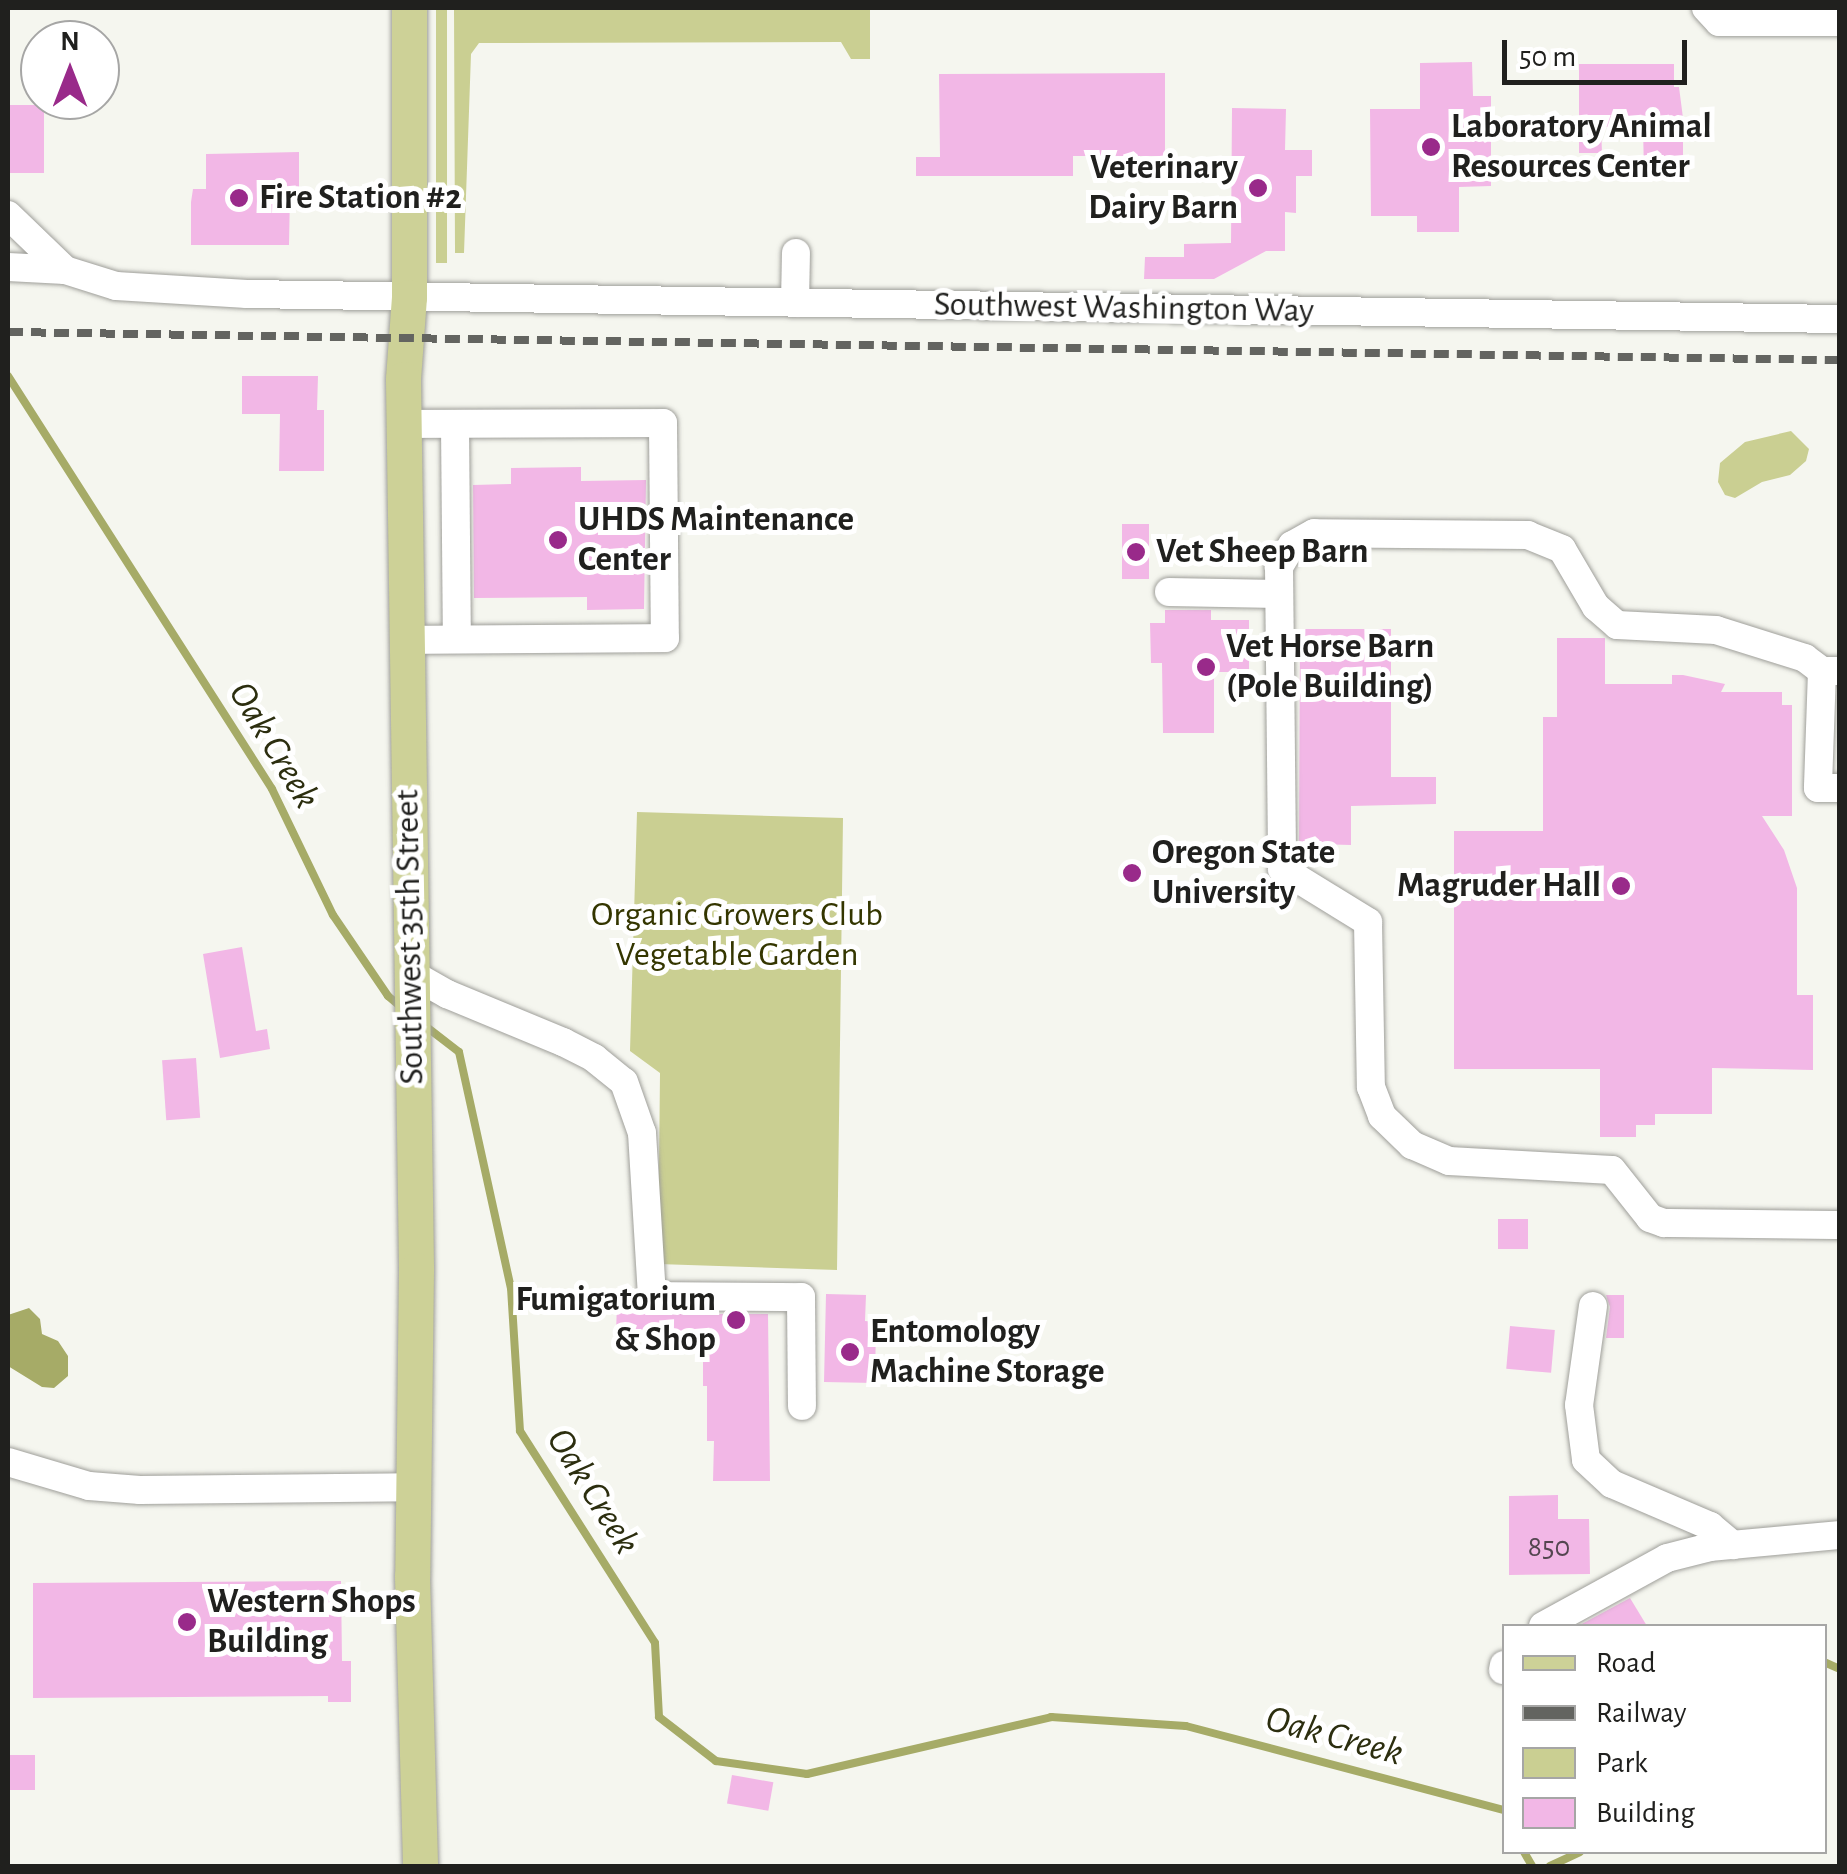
<!DOCTYPE html>
<style>
body{margin:0}
#map{position:relative;width:1847px;height:1874px;overflow:hidden;background:#f5f6ef;font-family:"Alegreya Sans",sans-serif}
div>[style]{position:absolute}
.green>*{inset:0;background:#cacf92;transform-origin:0 0}
.water>*{inset:0;background:#a6ab67}
.stream>*{height:8px;margin:-4px;padding:0 4px;transform-origin:4px;border-radius:4px;background:#a6ab67}
.building>*{inset:0;background:#f2b7e6;transform-origin:0 0}
.roads{filter:drop-shadow(0 0 2px #9f9f9a) drop-shadow(0 0 2px #9f9f9a)}
.minor>*{height:28px;margin:-14px;padding:0 14px;transform-origin:14px;border-radius:14px;background:#fff}
.major>*{height:35px;margin:-17.5px;padding:0 17.5px;transform-origin:17.5px;border-radius:17.5px;background:#cdd197}
.rail>*{height:8px;margin-top:-4px;transform-origin:0;background:repeating-linear-gradient(90deg,#636460 0 15px,transparent 0 23px)}
.dots>*{width:28px;height:28px;translate:-50% -50%;box-sizing:border-box;border:5px solid #fff;border-radius:50%}
span{translate:-50% -50%;white-space:nowrap;text-align:center;line-height:1.15;-webkit-text-stroke:10px #fff;paint-order:stroke}
.number-label{font-size:30px;color:#544650}
.number-label span{-webkit-text-stroke-width:0}
.poi-label{font-size:35px;color:#20201e;font-weight:700}
.left{translate:0 -50%;text-align:left}
.right{translate:-100% -50%;text-align:right}
.street-label{font-size:35px;color:#20201e}
.park-label{font-size:35px;color:#343600}
.water-label{font-size:38px;color:#2c2e0f;font-style:italic}
.frame{position:absolute;inset:0;border:10px solid #20201e;pointer-events:none}
.legend{position:absolute;left:1502px;top:1624px;width:325px;height:230px;box-sizing:border-box;background:#fff;border:2px solid #a6a6a5;margin:0;padding:12px 18px;list-style:none;font-size:30px;color:#20201e}
.legend li{display:flex;align-items:center;gap:20px;height:50px}
.legend b{width:50px;border:2px solid #a6a6a5}
.north{position:absolute;left:20px;top:20px;width:100px;height:100px;box-sizing:border-box;background:#fff;border:2px solid #a6a6a5;border-radius:50%;rotate:0deg;font-size:28px;font-weight:700;line-height:40px;text-align:center;color:#20201e}
.north::after{content:'';display:block;margin:auto;width:35px;height:45px;background:#992a8a;clip-path:polygon(50% 0,100% 100%,50% 72%,0 100%)}
.scale{position:absolute;left:1502px;top:40px;width:185px;height:45px;box-sizing:border-box;border:5px solid #20201e;border-top:0;padding-left:12px;font-size:30px;line-height:35px;white-space:nowrap;color:#20201e;-webkit-text-stroke:8px #fff;paint-order:stroke}
</style>
<div id="map">
<div class="green">
<div style="left:436px;top:8px;width:11px;height:255px"></div>
<div style="clip-path:polygon(454px 8px,870px 8px,870px 59px,851px 59px,841px 42px,479px 43px,471px 54px,464px 253px,455px 253px)"></div>
<div style="clip-path:polygon(1791px 431px,1809px 449px,1806px 461px,1790px 475px,1762px 482px,1735px 498px,1725px 495px,1718px 482px,1720px 463px,1745px 442px)"></div>
<div style="clip-path:polygon(637px 812px,843px 818px,837px 1270px,658px 1264px,660px 1073px,630px 1051px)"></div>
</div>
<div class="water">
<div style="clip-path:polygon(29px 1308px,40px 1319px,42px 1334px,58px 1341px,68px 1356px,68px 1376px,54px 1388px,42px 1387px,8px 1366px,8px 1315px)"></div>
</div>
<div class="stream">
<div style="left:8px;top:376px;width:490px;rotate:57.4deg"></div>
<div style="left:272px;top:789px;width:140px;rotate:64.2deg"></div>
<div style="left:333px;top:915px;width:98px;rotate:55.8deg"></div>
<div style="left:388px;top:996px;width:17px;rotate:40deg"></div>
<div style="left:424px;top:1025px;width:44px;rotate:37.6deg"></div>
<div style="left:459px;top:1052px;width:242px;rotate:77.6deg"></div>
<div style="left:511px;top:1288px;width:143px;rotate:86.4deg"></div>
<div style="left:520px;top:1431px;width:251px;rotate:57.5deg"></div>
<div style="left:655px;top:1643px;width:74px;rotate:86.9deg"></div>
<div style="left:659px;top:1717px;width:72px;rotate:37.7deg"></div>
<div style="left:716px;top:1761px;width:92px;rotate:8.1deg"></div>
<div style="left:807px;top:1774px;width:251px;rotate:-13.1deg"></div>
<div style="left:1051px;top:1717px;width:135px;rotate:3.8deg"></div>
<div style="left:1186px;top:1726px;width:329px;rotate:14.8deg"></div>
<div style="left:1824px;top:1662px;width:17px;rotate:24deg"></div>
<div style="left:1524px;top:1852px;width:16px;rotate:60deg"></div>
<div style="left:1550px;top:1866px;width:33px;rotate:-25deg"></div>
</div>
<div class="building">
<div style="clip-path:polygon(1472px 62px,1473px 96px,1491px 96px,1491px 186px,1459px 187px,1459px 232px,1417px 232px,1417px 216px,1371px 216px,1370px 109px,1420px 109px,1420px 63px)"></div>
<div style="clip-path:polygon(1579px 64px,1674px 64px,1674px 87px,1679px 87px,1683px 118px,1683px 172px,1644px 173px,1643px 127px,1601px 127px,1602px 153px,1579px 153px)"></div>
<div style="clip-path:polygon(1165px 73px,1165px 156px,1073px 156px,1073px 176px,916px 176px,916px 157px,940px 157px,939px 74px)"></div>
<div style="left:8px;top:105px;width:36px;height:68px"></div>
<div style="clip-path:polygon(1232px 108px,1286px 109px,1285px 150px,1312px 150px,1312px 176px,1296px 176px,1296px 213px,1285px 212px,1285px 251px,1266px 251px,1214px 279px,1144px 279px,1145px 257px,1184px 257px,1184px 244px,1231px 243px)"></div>
<div style="clip-path:polygon(299px 152px,299px 194px,290px 194px,289px 245px,191px 245px,191px 202px,193px 189px,206px 189px,206px 154px)"></div>
<div style="clip-path:polygon(242px 376px,318px 376px,317px 410px,324px 410px,324px 471px,279px 471px,280px 414px,242px 414px)"></div>
<div style="clip-path:polygon(581px 467px,581px 481px,646px 480px,644px 609px,587px 610px,587px 597px,474px 598px,473px 485px,511px 484px,511px 468px)"></div>
<div style="left:1122px;top:524px;width:27px;height:55px"></div>
<div style="clip-path:polygon(1165px 610px,1211px 610px,1211px 620px,1249px 620px,1249px 672px,1214px 672px,1214px 733px,1163px 733px,1162px 663px,1151px 663px,1150px 623px,1165px 623px)"></div>
<div style="clip-path:polygon(1300px 629px,1391px 629px,1391px 777px,1436px 777px,1436px 804px,1351px 806px,1351px 845px,1314px 844px,1314px 851px,1299px 851px)"></div>
<div style="clip-path:polygon(1557px 638px,1605px 638px,1605px 684px,1672px 684px,1672px 675px,1683px 675px,1725px 684px,1721px 692px,1782px 692px,1782px 705px,1792px 705px,1792px 816px,1762px 816px,1784px 850px,1797px 888px,1797px 995px,1813px 995px,1813px 1070px,1712px 1068px,1712px 1114px,1655px 1114px,1655px 1125px,1636px 1125px,1636px 1137px,1600px 1137px,1600px 1069px,1454px 1069px,1454px 831px,1543px 831px,1543px 717px,1557px 717px)"></div>
<div style="clip-path:polygon(242px 947px,256px 1031px,267px 1029px,270px 1049px,220px 1058px,203px 954px)"></div>
<div style="left:196px;top:1058px;width:60px;height:34px;rotate:86deg"></div>
<div style="left:1498px;top:1219px;width:30px;height:30px"></div>
<div style="clip-path:polygon(826px 1294px,866px 1295px,865px 1321px,876px 1322px,875px 1383px,824px 1382px)"></div>
<div style="clip-path:polygon(1606px 1295px,1624px 1295px,1624px 1338px,1606px 1338px,1610px 1307px)"></div>
<div style="clip-path:polygon(617px 1302px,636px 1302px,652px 1314px,768px 1314px,770px 1481px,713px 1481px,714px 1441px,707px 1441px,707px 1386px,703px 1386px,703px 1334px,616px 1334px)"></div>
<div style="left:1510px;top:1326px;width:45px;height:43px;rotate:5deg"></div>
<div style="clip-path:polygon(1558px 1495px,1558px 1519px,1589px 1519px,1590px 1574px,1509px 1575px,1509px 1496px)"></div>
<div style="clip-path:polygon(341px 1581px,342px 1661px,351px 1661px,351px 1702px,328px 1702px,328px 1696px,33px 1698px,33px 1583px)"></div>
<div style="clip-path:polygon(1630px 1598px,1647px 1626px,1578px 1626px)"></div>
<div style="left:35px;top:1755px;width:35px;height:27px;rotate:90deg"></div>
<div style="left:732px;top:1775px;width:42px;height:29px;rotate:10deg"></div>
</div>
<div class="roads">
<div class="minor">
<div style="left:1706px;top:8px;width:19px;rotate:47deg"></div>
<div style="left:1719px;top:22px;width:121px"></div>
<div style="left:8px;top:215px;width:79px;rotate:44deg"></div>
<div style="left:65px;top:270px;width:53px;rotate:17.4deg"></div>
<div style="left:116px;top:286px;width:131px;rotate:3.5deg"></div>
<div style="left:247px;top:294px;width:1593px;rotate:0.9deg"></div>
<div style="left:8px;top:267px;width:57px;rotate:3deg"></div>
<div style="left:795px;top:303px;width:50px;rotate:-88.9deg"></div>
<div style="left:404px;top:424px;width:259px;rotate:-0.2deg"></div>
<div style="left:663px;top:423px;width:215px;rotate:89.5deg"></div>
<div style="left:665px;top:638px;width:259px;rotate:179.6deg"></div>
<div style="left:455px;top:424px;width:215px;rotate:89.5deg"></div>
<div style="left:1169px;top:592px;width:109px;rotate:1.1deg"></div>
<div style="left:1822px;top:671px;width:117px;rotate:92deg"></div>
<div style="left:1818px;top:788px;width:22px"></div>
<div style="left:1840px;top:671px;width:18px;rotate:180deg"></div>
<div style="left:1822px;top:671px;width:21px;rotate:-143deg"></div>
<div style="left:1805px;top:658px;width:93px;rotate:-162.5deg"></div>
<div style="left:1716px;top:630px;width:99px;rotate:-177.1deg"></div>
<div style="left:1617px;top:625px;width:28px;rotate:-139deg"></div>
<div style="left:1596px;top:607px;width:67px;rotate:-120.4deg"></div>
<div style="left:1562px;top:549px;width:37px;rotate:-158deg"></div>
<div style="left:1528px;top:535px;width:214px;rotate:-179.5deg"></div>
<div style="left:1314px;top:533px;width:25px;rotate:151deg"></div>
<div style="left:1292px;top:545px;width:26px;rotate:121deg"></div>
<div style="left:1279px;top:567px;width:302px;rotate:89.4deg"></div>
<div style="left:1282px;top:869px;width:101px;rotate:31.6deg"></div>
<div style="left:1368px;top:922px;width:165px;rotate:89deg"></div>
<div style="left:1371px;top:1087px;width:31px;rotate:69deg"></div>
<div style="left:1382px;top:1116px;width:42px;rotate:44deg"></div>
<div style="left:1412px;top:1145px;width:40px;rotate:23.4deg"></div>
<div style="left:1449px;top:1161px;width:163px;rotate:3.2deg"></div>
<div style="left:1612px;top:1170px;width:61px;rotate:51.6deg"></div>
<div style="left:1650px;top:1218px;width:15px;rotate:20deg"></div>
<div style="left:1664px;top:1223px;width:176px;rotate:0.7deg"></div>
<div style="left:410px;top:973px;width:43px;rotate:29.6deg"></div>
<div style="left:447px;top:994px;width:126px;rotate:22.5deg"></div>
<div style="left:563px;top:1042px;width:35px;rotate:27deg"></div>
<div style="left:594px;top:1058px;width:38px;rotate:39deg"></div>
<div style="left:624px;top:1082px;width:54px;rotate:70.6deg"></div>
<div style="left:642px;top:1133px;width:163px;rotate:86.5deg"></div>
<div style="left:652px;top:1296px;width:149px;rotate:0.4deg"></div>
<div style="left:801px;top:1297px;width:109px;rotate:89.5deg"></div>
<div style="left:1593px;top:1306px;width:100px;rotate:98deg"></div>
<div style="left:1579px;top:1405px;width:55px;rotate:82.7deg"></div>
<div style="left:1586px;top:1460px;width:35px;rotate:43deg"></div>
<div style="left:1612px;top:1484px;width:107px;rotate:23.2deg"></div>
<div style="left:1710px;top:1526px;width:30px;rotate:40deg"></div>
<div style="left:8px;top:1462px;width:84px;rotate:16.5deg"></div>
<div style="left:89px;top:1486px;width:51px;rotate:4.5deg"></div>
<div style="left:140px;top:1490px;width:272px;rotate:-0.6deg"></div>
<div style="left:1543px;top:1626px;width:141px;rotate:-28.7deg"></div>
<div style="left:1667px;top:1558px;width:44px;rotate:-14.3deg"></div>
<div style="left:1710px;top:1547px;width:131px;rotate:-5.3deg"></div>
<div style="left:1503px;top:1670px;width:5px;rotate:-79deg"></div>
</div>
<div class="major">
<div style="left:409px;top:8px;width:289px;rotate:90deg"></div>
<div style="left:409px;top:297px;width:82px;rotate:94.2deg"></div>
<div style="left:403px;top:379px;width:891px;rotate:89.16deg"></div>
<div style="left:416px;top:1270px;width:306px;rotate:90.7deg"></div>
<div style="left:412px;top:1576px;width:290px;rotate:88.4deg"></div>
</div>
</div>
<div class="rail">
<div style="left:8px;top:332px;width:1832px;rotate:0.88deg"></div>
</div>
<div class="dots">
<div style="left:1431px;top:147px;background:#992a8a"></div>
<div style="left:1258px;top:188px;background:#992a8a"></div>
<div style="left:239px;top:198px;background:#992a8a"></div>
<div style="left:558px;top:540px;background:#992a8a"></div>
<div style="left:1136px;top:552px;background:#992a8a"></div>
<div style="left:1206px;top:667px;background:#992a8a"></div>
<div style="left:1132px;top:873px;background:#992a8a"></div>
<div style="left:1621px;top:886px;background:#992a8a"></div>
<div style="left:736px;top:1320px;background:#992a8a"></div>
<div style="left:850px;top:1352px;background:#992a8a"></div>
<div style="left:187px;top:1622px;background:#992a8a"></div>
</div>
<div class="number-label">
<span style="left:1549px;top:1547px">850</span>
</div>
<div class="poi-label">
<span class="left" style="left:1451px;top:147px">Laboratory Animal<br>Resources Center</span>
<span class="right" style="left:1238px;top:188px">Veterinary<br>Dairy Barn</span>
<span class="left" style="left:259px;top:198px">Fire Station #2</span>
<span class="left" style="left:578px;top:540px">UHDS Maintenance<br>Center</span>
<span class="left" style="left:1156px;top:552px">Vet Sheep Barn</span>
<span class="left" style="left:1226px;top:667px">Vet Horse Barn<br>(Pole Building)</span>
<span class="left" style="left:1152px;top:873px">Oregon State<br>University</span>
<span class="right" style="left:1601px;top:886px">Magruder Hall</span>
<span class="right" style="left:716px;top:1320px">Fumigatorium<br>&amp; Shop</span>
<span class="left" style="left:870px;top:1352px">Entomology<br>Machine Storage</span>
<span class="left" style="left:207px;top:1622px">Western Shops<br>Building</span>
</div>
<div class="street-label">
<span style="left:1124px;top:308px;rotate:1deg">Southwest Washington Way</span>
<span style="left:410px;top:937px;rotate:-91deg">Southwest 35th Street</span>
</div>
<div class="park-label">
<span style="left:737px;top:935px">Organic Growers Club<br>Vegetable Garden</span>
</div>
<div class="water-label">
<span style="left:273px;top:746px;rotate:59deg">Oak Creek</span>
<span style="left:592px;top:1492px;rotate:58deg">Oak Creek</span>
<span style="left:1334px;top:1737px;rotate:15deg">Oak Creek</span>
</div>
<div class="frame"></div>
<ul class="legend">
<li><b style="height:12px;background:#cdd197"></b>Road</li>
<li><b style="height:12px;background:#636460"></b>Railway</li>
<li><b style="height:28px;background:#cacf92"></b>Park</li>
<li><b style="height:28px;background:#f2b7e6"></b>Building</li>
</ul>
<div class="north">N</div>
<div class="scale">50 m</div>
</div>
